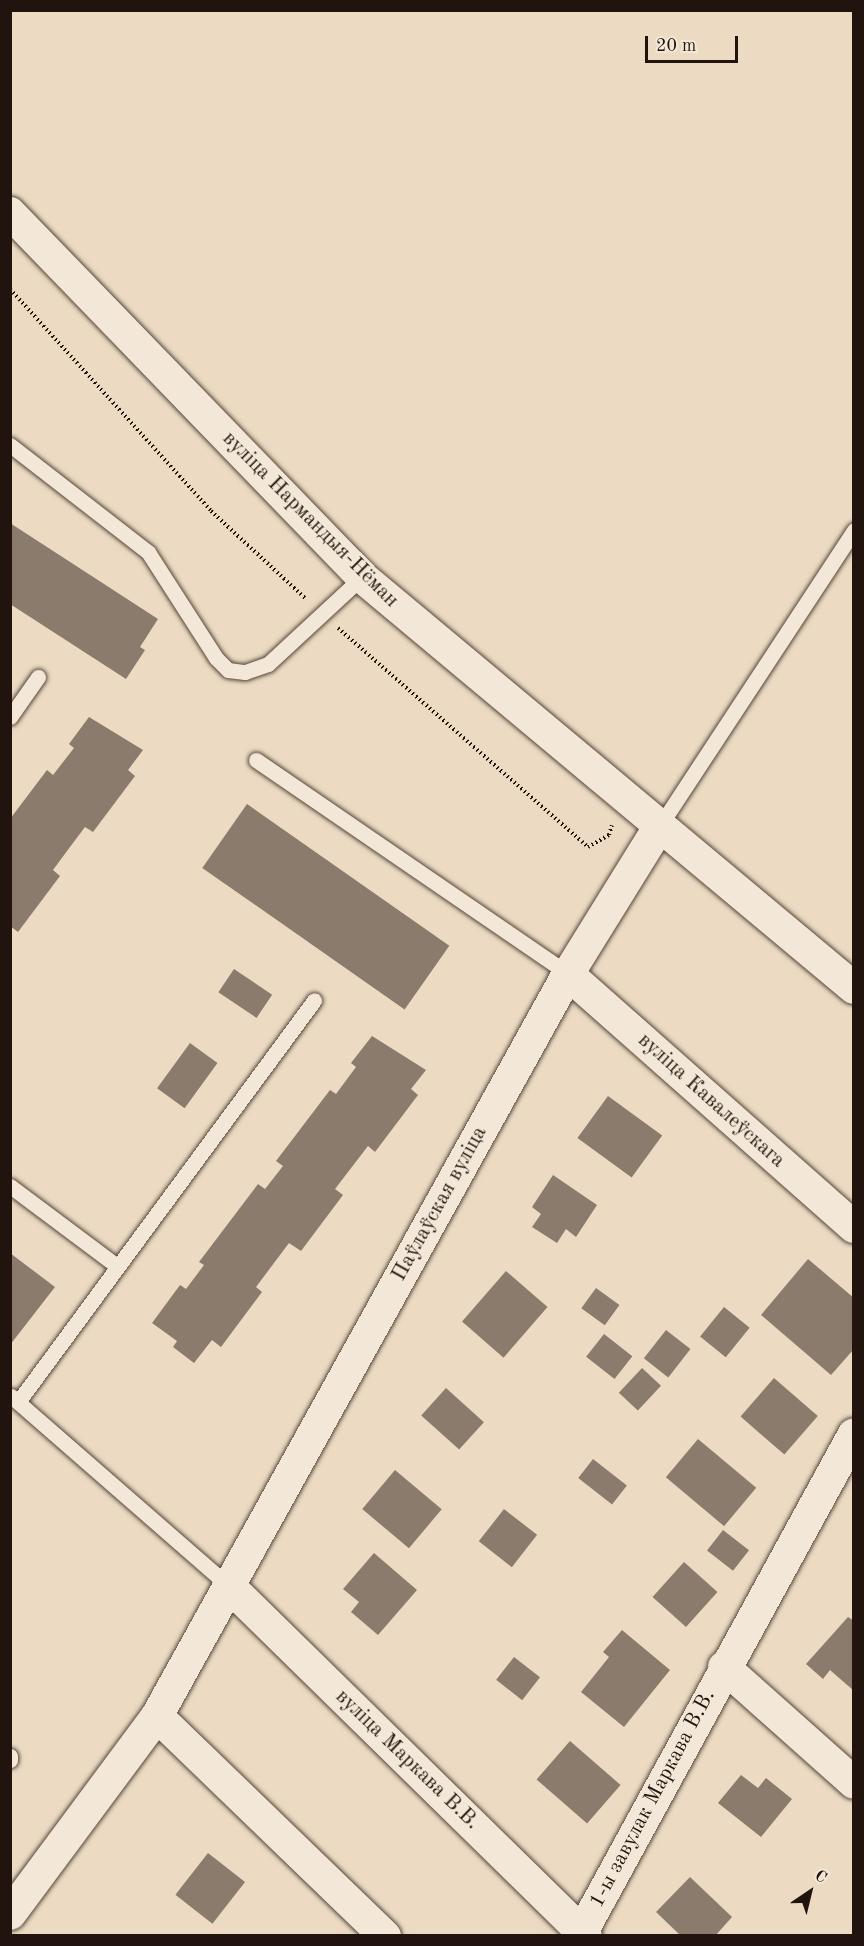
<!DOCTYPE html>
<meta charset="utf-8">
<style>
body{margin:0}
#map{position:relative;width:864px;height:1946px;overflow:hidden;background:#ecdbc2;font-family:"Old Standard TT",serif}
div>[style]{position:absolute}
.building>*{inset:0;background:#8b7b6c;transform-origin:0 0}
.path>*{height:4px;margin-top:-2px;transform-origin:0;background:repeating-linear-gradient(90deg,#21140e 0 1.5px,transparent 0 4.5px)}
.roads{filter:drop-shadow(0 0 2px #54463b) drop-shadow(0 0 2px #54463b)}
.lane>*{height:15px;margin:-7.5px;padding:0 7.5px;transform-origin:7.5px;border-radius:7.5px;background:#f3e8d7}
.street>*{height:32px;margin:-16px;padding:0 16px;transform-origin:16px;border-radius:16px;background:#f3e8d7}
span{translate:-50% -50%;white-space:nowrap;text-align:center;line-height:1.15;-webkit-text-stroke:6px #f3e8d7;paint-order:stroke}
.street-label{font-size:21px;color:#21140e}
.frame{position:absolute;inset:0;border:12px solid #21140e;pointer-events:none}
.north{position:absolute;left:780px;top:1862px;width:60px;height:60px;-webkit-text-stroke:4px #f3e8d7;paint-order:stroke;rotate:35deg;font-size:16px;font-weight:700;line-height:24px;text-align:center;color:#21140e}
.north::after{content:'';display:block;margin:auto;width:21px;height:27px;background:#21140e;clip-path:polygon(50% 0,100% 100%,50% 72%,0 100%)}
.scale{position:absolute;left:645px;top:36px;width:93px;height:27px;box-sizing:border-box;border:3px solid #21140e;border-top:0;padding-left:8px;font-size:18px;line-height:21px;white-space:nowrap;color:#21140e;-webkit-text-stroke:4px #f3e8d7;paint-order:stroke}
</style>
<div id="map">
<div class="building">
<div style="clip-path:polygon(10px 523px,158px 619px,140px 647px,145px 650px,126px 679px,10px 604px)"></div>
<div style="clip-path:polygon(89px 717px,143px 750px,128px 770px,135px 776px,93px 832px,85px 827px,70px 847px,53px 870px,60px 876px,18px 932px,10px 926px,10px 819px,47px 770px,53px 775px,74px 748px,69px 744px)"></div>
<div style="left:247px;top:804px;width:247px;height:78px;rotate:35deg"></div>
<div style="left:234px;top:969px;width:46px;height:28px;rotate:34deg"></div>
<div style="clip-path:polygon(372px 1036px,426px 1070px,411px 1089px,418px 1095px,375px 1152px,368px 1146px,335px 1189px,343px 1195px,301px 1251px,289px 1243px,256px 1287px,262px 1292px,221px 1347px,212px 1340px,194px 1363px,173px 1347px,177px 1341px,152px 1323px,180px 1285px,186px 1289px,204px 1265px,199px 1262px,258px 1184px,265px 1189px,283px 1166px,276px 1161px,330px 1090px,336px 1094px,356px 1067px,351px 1063px)"></div>
<div style="left:190px;top:1043px;width:34px;height:56px;rotate:36deg"></div>
<div style="left:608px;top:1096px;width:67px;height:52px;rotate:36deg"></div>
<div style="clip-path:polygon(553px 1175px,597px 1205px,576px 1237px,566px 1229px,557px 1243px,532px 1227px,541px 1214px,532px 1207px)"></div>
<div style="clip-path:polygon(10px 1253px,55px 1287px,10px 1345px)"></div>
<div style="clip-path:polygon(808px 1259px,854px 1298px,854px 1349px,831px 1375px,761px 1315px)"></div>
<div style="left:506px;top:1271px;width:55px;height:67px;rotate:41deg"></div>
<div style="left:596px;top:1288px;width:29px;height:25px;rotate:36deg"></div>
<div style="left:724px;top:1307px;width:33px;height:38px;rotate:39deg"></div>
<div style="left:666px;top:1330px;width:31px;height:36px;rotate:38deg"></div>
<div style="left:604px;top:1334px;width:36px;height:29px;rotate:38deg"></div>
<div style="left:642px;top:1368px;width:26px;height:34px;rotate:43deg"></div>
<div style="left:774px;top:1378px;width:58px;height:51px;rotate:41deg"></div>
<div style="left:446px;top:1388px;width:51px;height:37px;rotate:42deg"></div>
<div style="left:698px;top:1439px;width:76px;height:50px;rotate:40deg"></div>
<div style="left:593px;top:1459px;width:43px;height:24px;rotate:38deg"></div>
<div style="left:395px;top:1470px;width:61px;height:51px;rotate:40deg"></div>
<div style="left:504px;top:1509px;width:42px;height:41px;rotate:38deg"></div>
<div style="left:723px;top:1530px;width:33px;height:26px;rotate:38deg"></div>
<div style="clip-path:polygon(374px 1553px,417px 1590px,378px 1635px,351px 1612px,359px 1602px,343px 1589px)"></div>
<div style="left:684px;top:1562px;width:45px;height:47px;rotate:42deg"></div>
<div style="clip-path:polygon(848px 1617px,854px 1621px,854px 1691px,830px 1670px,823px 1679px,806px 1664px)"></div>
<div style="clip-path:polygon(622px 1630px,670px 1670px,624px 1727px,581px 1692px,609px 1657px,603px 1652px)"></div>
<div style="left:514px;top:1657px;width:33px;height:29px;rotate:38deg"></div>
<div style="left:570px;top:1741px;width:67px;height:51px;rotate:41deg"></div>
<div style="clip-path:polygon(741px 1775px,758px 1788px,766px 1778px,792px 1799px,761px 1837px,718px 1803px)"></div>
<div style="left:208px;top:1853px;width:47px;height:53px;rotate:38deg"></div>
<div style="clip-path:polygon(690px 1877px,732px 1917px,715px 1936px,681px 1936px,656px 1912px)"></div>
</div>
<div class="path">
<div style="left:10px;top:289px;width:299px;rotate:47.8deg"></div>
<div style="left:211px;top:511px;width:129px;rotate:42.8deg"></div>
<div style="left:338px;top:628px;width:332px;rotate:41.2deg"></div>
<div style="left:588px;top:847px;width:24px;rotate:-30deg"></div>
<div style="left:609px;top:835px;width:10px;rotate:-73deg"></div>
</div>
<div class="roads">
<div class="lane">
<div style="left:10px;top:445px;width:175px;rotate:37.8deg"></div>
<div style="left:148px;top:552px;width:126px;rotate:57.3deg"></div>
<div style="left:216px;top:658px;width:17px;rotate:45deg"></div>
<div style="left:228px;top:670px;width:17px;rotate:7deg"></div>
<div style="left:245px;top:672px;width:24px;rotate:-19deg"></div>
<div style="left:268px;top:664px;width:128px;rotate:-42.8deg"></div>
<div style="left:10px;top:717px;width:49px;rotate:-55deg"></div>
<div style="left:256px;top:760px;width:378px;rotate:34.4deg"></div>
<div style="left:659px;top:827px;width:355px;rotate:-56.7deg"></div>
<div style="left:10px;top:1186px;width:134px;rotate:36.8deg"></div>
<div style="left:11px;top:1396px;width:288px;rotate:41.1deg"></div>
<div style="left:18px;top:1402px;width:499px;rotate:-53.6deg"></div>
<div style="left:10px;top:1756px;width:4px;rotate:90deg"></div>
</div>
<div class="street">
<div style="left:10px;top:213px;width:506px;rotate:45.96deg"></div>
<div style="left:362px;top:577px;width:641px;rotate:39.87deg"></div>
<div style="left:568px;top:974px;width:382px;rotate:41.5deg"></div>
<div style="left:228px;top:1585px;width:501px;rotate:44.43deg"></div>
<div style="left:724px;top:1667px;width:174px;rotate:41.7deg"></div>
<div style="left:157px;top:1716px;width:317px;rotate:44deg"></div>
<div style="left:10px;top:1914px;width:247px;rotate:-53.4deg"></div>
<div style="left:157px;top:1716px;width:848px;rotate:-61.02deg"></div>
<div style="left:568px;top:974px;width:173px;rotate:-58.2deg"></div>
<div style="left:582px;top:1932px;width:567px;rotate:-61.36deg"></div>
</div>
</div>
<div class="street-label">
<span style="left:310px;top:520px;rotate:45deg">вуліца Нармандыя-Нёман</span>
<span style="left:711px;top:1101px;rotate:42deg">вуліца Кавалеўскага</span>
<span style="left:440px;top:1204px;rotate:-61deg">Паўлаўская вуліца</span>
<span style="left:407px;top:1760px;rotate:44deg">вуліца Маркава В.В.</span>
<span style="left:653px;top:1799px;rotate:-62deg">1-ы завулак Маркава В.В.</span>
</div>
<div class="frame"></div>
<div class="north">С</div>
<div class="scale">20 m</div>
</div>
